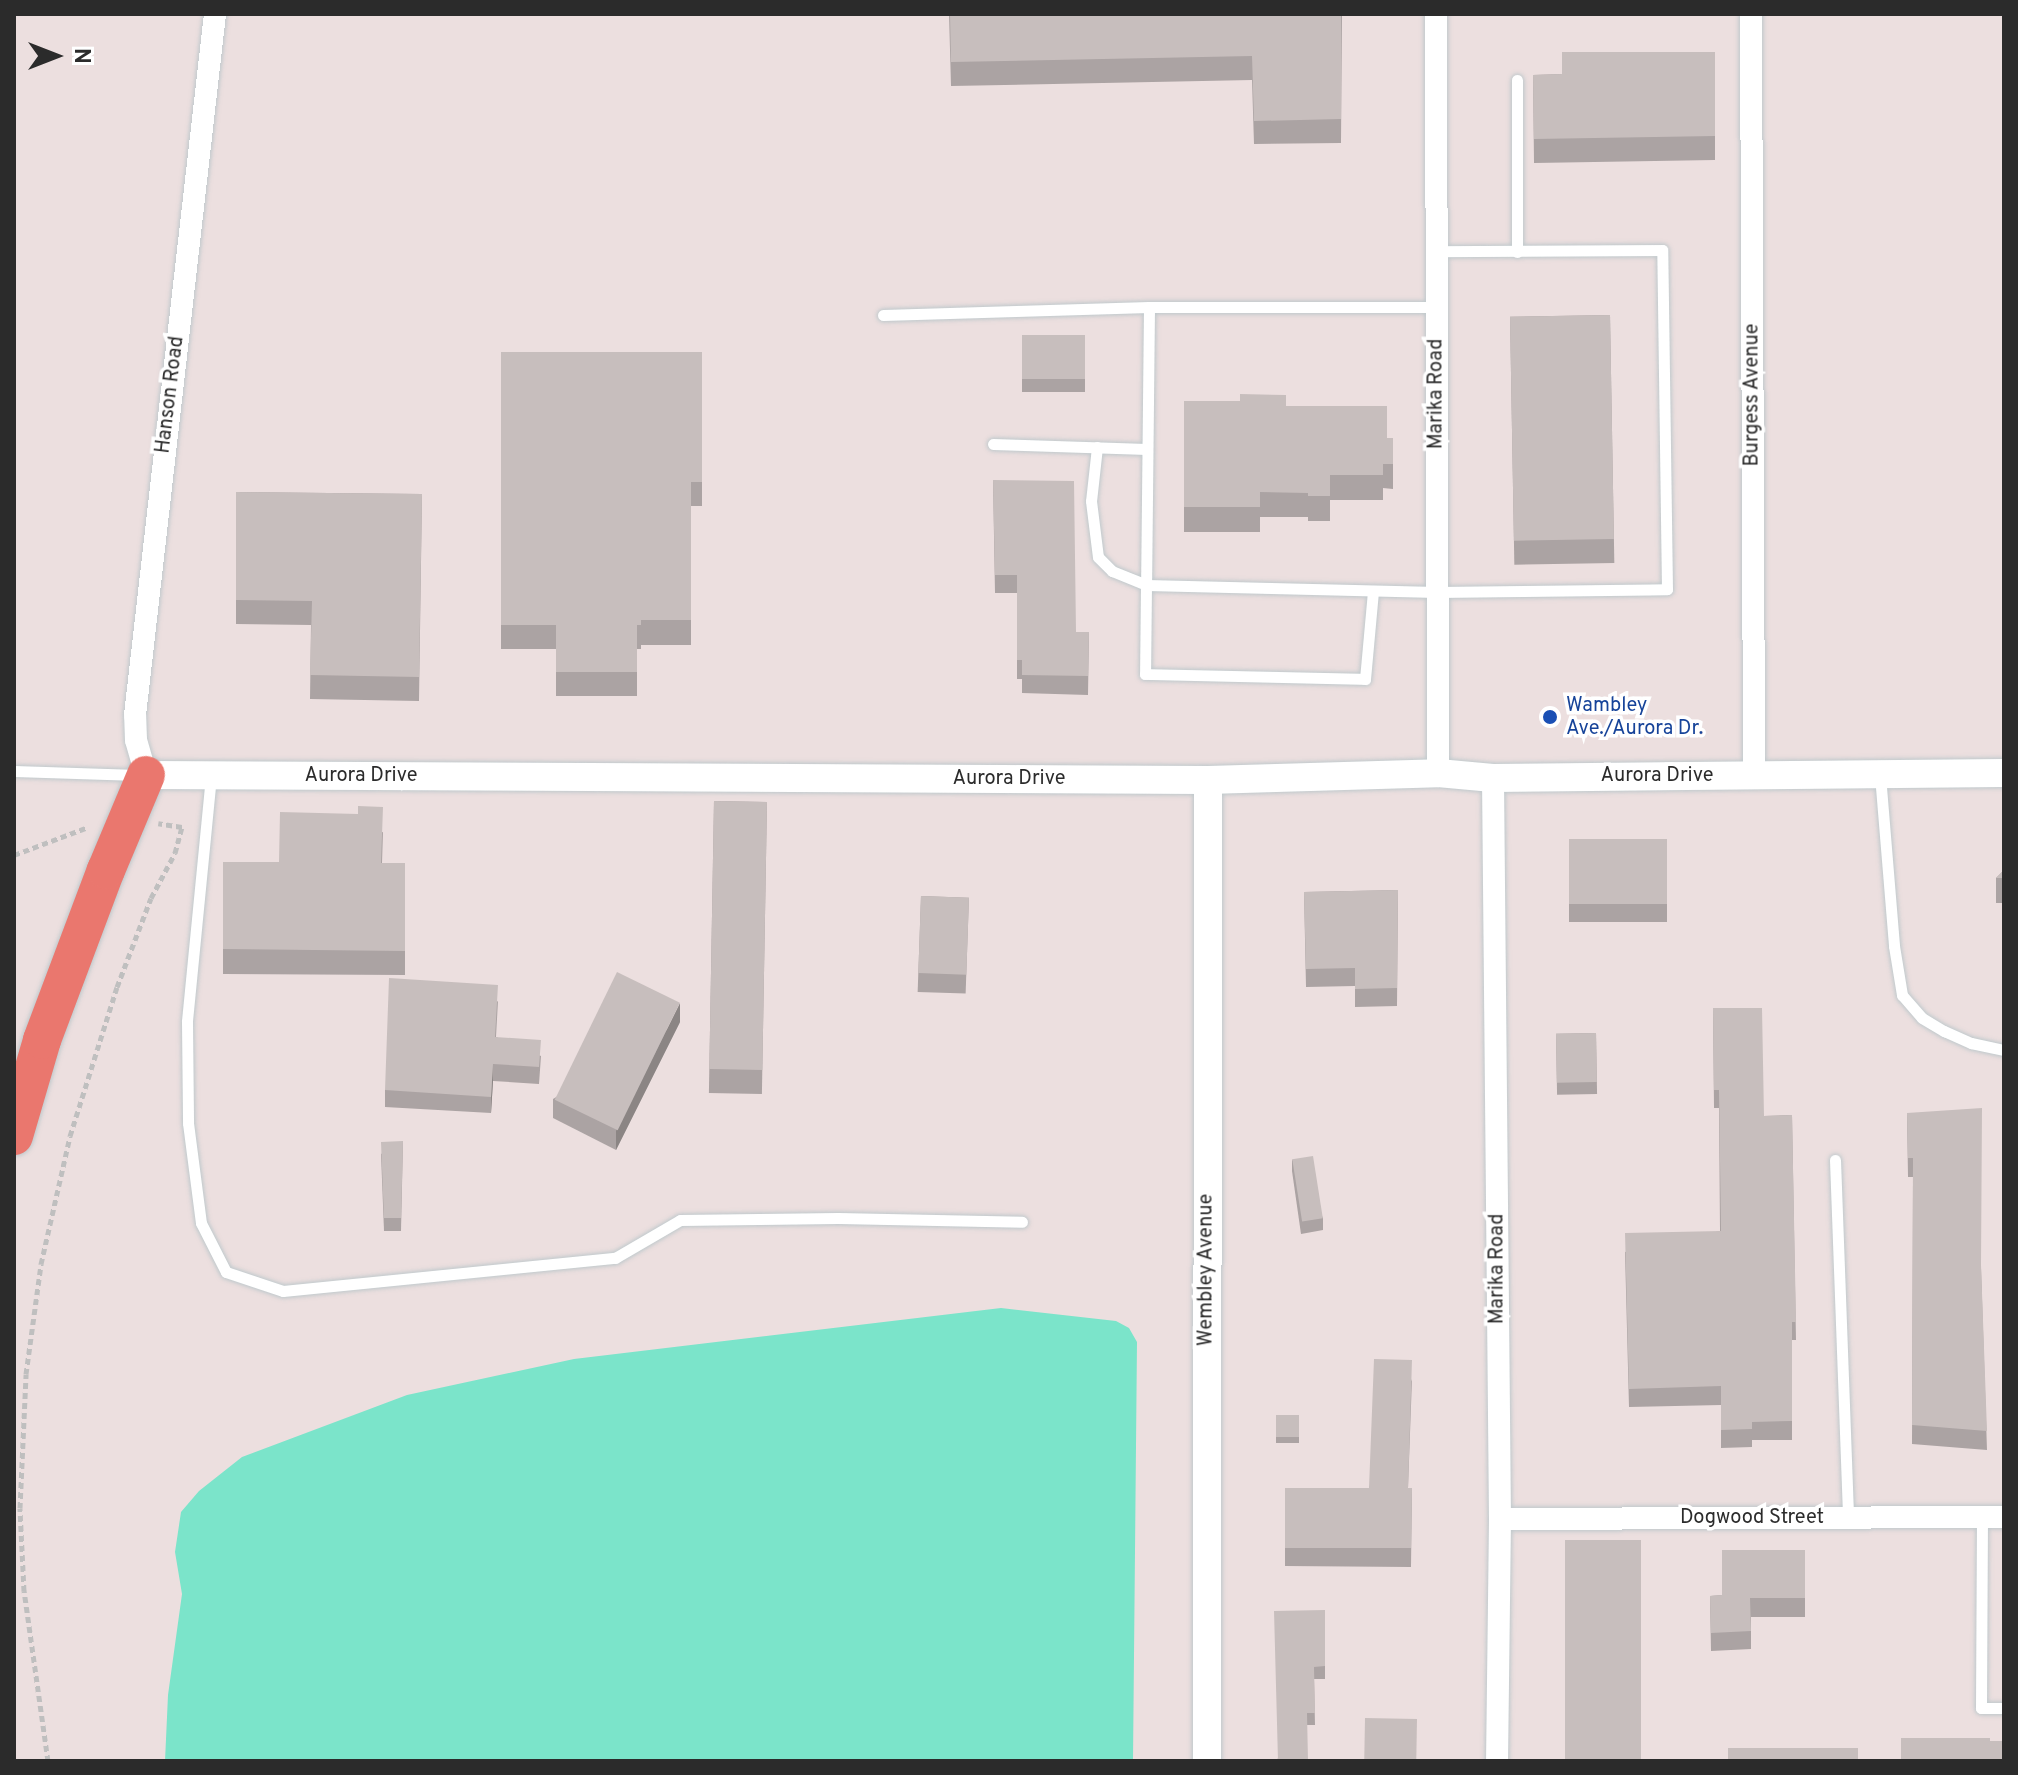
<!DOCTYPE html>
<style>
body{margin:0}
#map{position:relative;width:2018px;height:1775px;overflow:hidden;background:#ecdfdf;font-family:Overpass,sans-serif}
div>[style]{position:absolute}
.water>*{inset:0;background:#7be4ca}
.path>*{height:5px;margin-top:-2.5px;transform-origin:0;background:repeating-linear-gradient(90deg,#bfbfbf 0 6px,transparent 0 10px)}
.roads{filter:drop-shadow(0 0 2px #c0c9cc) drop-shadow(0 0 2px #c0c9cc)}
.service>*{height:11px;margin:-5.5px;padding:0 5.5px;transform-origin:5.5px;border-radius:5.5px;background:#fff}
.minor>*{height:22px;margin:-11px;padding:0 11px;transform-origin:11px;border-radius:11px;background:#fff}
.tertiary>*{height:28px;margin:-14px;padding:0 14px;transform-origin:14px;border-radius:14px;background:#fff}
.trunk>*{height:38px;margin:-19px;padding:0 19px;transform-origin:19px;border-radius:19px;background:#ea776e}
.wall>*{inset:0;background:#aba3a3;transform-origin:0 0}
.shaded-wall>*{inset:0;background:#8b8584}
.building>*{inset:0;background:#c7bebd;transform-origin:0 0}
.dots>*{width:22px;height:22px;translate:-50% -50%;box-sizing:border-box;border:4px solid #fff;border-radius:50%}
span{translate:-50% -50%;white-space:nowrap;text-align:center;line-height:1.15;-webkit-text-stroke:7px #fff;paint-order:stroke}
.street-label{font-size:20px;color:#2b2b2b}
.transit-label{font-size:20px;color:#164399}
.left{translate:0 -50%;text-align:left}
.frame{position:absolute;inset:0;border:16px solid #2b2b2b;pointer-events:none}
.north{position:absolute;left:16px;top:16px;width:80px;height:80px;-webkit-text-stroke:6px #fff;paint-order:stroke;rotate:90deg;font-size:22px;font-weight:700;line-height:32px;text-align:center;color:#2b2b2b}
.north::after{content:'';display:block;margin:auto;width:28px;height:36px;background:#2b2b2b;clip-path:polygon(50% 0,100% 100%,50% 72%,0 100%)}
</style>
<div id="map">
<div class="water">
<div style="clip-path:polygon(1001px 1308px,1116px 1321px,1129px 1328px,1137px 1342px,1133px 1761px,165px 1761px,168px 1695px,182px 1594px,175px 1552px,181px 1512px,199px 1491px,242px 1457px,407px 1395px,574px 1359px)"></div>
</div>
<div class="path">
<div style="left:14px;top:855px;width:79px;rotate:-20.7deg"></div>
<div style="left:48px;top:1761px;width:172px;rotate:-98deg"></div>
<div style="left:24px;top:1591px;width:83px;rotate:-92.8deg"></div>
<div style="left:20px;top:1508px;width:134px;rotate:-87.4deg"></div>
<div style="left:26px;top:1374px;width:111px;rotate:-82.2deg"></div>
<div style="left:41px;top:1264px;width:131px;rotate:-77.2deg"></div>
<div style="left:70px;top:1136px;width:156px;rotate:-72.5deg"></div>
<div style="left:117px;top:987px;width:95px;rotate:-69.1deg"></div>
<div style="left:151px;top:898px;width:51px;rotate:-61.9deg"></div>
<div style="left:175px;top:853px;width:27px;rotate:-75deg"></div>
<div style="left:182px;top:827px;width:24px;rotate:-171deg"></div>
</div>
<div class="roads">
<div class="service">
<div style="left:1517px;top:80px;width:172px;rotate:90deg"></div>
<div style="left:1149px;top:307px;width:287px"></div>
<div style="left:883px;top:315px;width:266px;rotate:-1.7deg"></div>
<div style="left:1149px;top:307px;width:278px;rotate:90.6deg"></div>
<div style="left:1146px;top:585px;width:291px;rotate:1.4deg"></div>
<div style="left:1437px;top:592px;width:230px;rotate:-0.7deg"></div>
<div style="left:1667px;top:589px;width:339px;rotate:-90.8deg"></div>
<div style="left:1662px;top:250px;width:226px;rotate:179.7deg"></div>
<div style="left:993px;top:444px;width:154px;rotate:1.9deg"></div>
<div style="left:1097px;top:447px;width:54px;rotate:96.3deg"></div>
<div style="left:1091px;top:501px;width:56px;rotate:82.9deg"></div>
<div style="left:1098px;top:557px;width:20px;rotate:45deg"></div>
<div style="left:1112px;top:571px;width:37px;rotate:22deg"></div>
<div style="left:1146px;top:585px;width:89px;rotate:90.6deg"></div>
<div style="left:1145px;top:674px;width:220px;rotate:1.3deg"></div>
<div style="left:1365px;top:679px;width:88px;rotate:-84.8deg"></div>
<div style="left:14px;top:771px;width:124px;rotate:1.8deg"></div>
<div style="left:1880px;top:775px;width:172px;rotate:85.3deg"></div>
<div style="left:1894px;top:946px;width:50px;rotate:80.7deg"></div>
<div style="left:1902px;top:995px;width:30px;rotate:49deg"></div>
<div style="left:1922px;top:1018px;width:26px;rotate:31deg"></div>
<div style="left:1944px;top:1031px;width:30px;rotate:24deg"></div>
<div style="left:1971px;top:1043px;width:34px;rotate:12deg"></div>
<div style="left:211px;top:776px;width:247px;rotate:95.6deg"></div>
<div style="left:187px;top:1022px;width:101px;rotate:89.4deg"></div>
<div style="left:188px;top:1123px;width:101px;rotate:82.6deg"></div>
<div style="left:201px;top:1223px;width:55px;rotate:63deg"></div>
<div style="left:226px;top:1272px;width:60px;rotate:18.4deg"></div>
<div style="left:283px;top:1291px;width:334px;rotate:-5.7deg"></div>
<div style="left:615px;top:1258px;width:75px;rotate:-30.3deg"></div>
<div style="left:680px;top:1220px;width:158px;rotate:-0.7deg"></div>
<div style="left:838px;top:1218px;width:184px;rotate:1.2deg"></div>
<div style="left:1835px;top:1160px;width:357px;rotate:87.9deg"></div>
<div style="left:1982px;top:1517px;width:191px;rotate:90.3deg"></div>
<div style="left:1981px;top:1708px;width:23px"></div>
</div>
<div class="minor">
<div style="left:1436px;top:14px;width:759px;rotate:89.85deg"></div>
<div style="left:1751px;top:14px;width:762px;rotate:89.77deg"></div>
<div style="left:146px;top:775px;width:36px;rotate:-106deg"></div>
<div style="left:136px;top:740px;width:25px;rotate:-92deg"></div>
<div style="left:135px;top:715px;width:706px;rotate:-83.49deg"></div>
<div style="left:1493px;top:778px;width:741px;rotate:89.46deg"></div>
<div style="left:1500px;top:1519px;width:242px;rotate:90.7deg"></div>
<div style="left:1500px;top:1519px;width:504px;rotate:-0.23deg"></div>
</div>
<div class="tertiary">
<div style="left:146px;top:775px;width:1062px;rotate:0.27deg"></div>
<div style="left:1208px;top:780px;width:230px;rotate:-1.7deg"></div>
<div style="left:1438px;top:773px;width:55px;rotate:5.2deg"></div>
<div style="left:1493px;top:778px;width:511px;rotate:-0.56deg"></div>
<div style="left:1207px;top:1761px;width:981px;rotate:-89.94deg"></div>
</div>
<div class="trunk">
<div style="left:14px;top:1136px;width:100px;rotate:-73.7deg"></div>
<div style="left:42px;top:1040px;width:182px;rotate:-69.4deg"></div>
<div style="left:106px;top:870px;width:103px;rotate:-67.2deg"></div>
</div>
</div>
<div class="wall">
<div style="clip-path:polygon(949px 14px,1342px 14px,1341px 143px,1254px 144px,1252px 80px,951px 86px)"></div>
<div style="clip-path:polygon(1715px 52px,1715px 160px,1534px 163px,1533px 75px,1562px 74px)"></div>
<div style="left:1610px;top:315px;width:248px;height:100px;rotate:89deg"></div>
<div style="left:1022px;top:335px;width:63px;height:57px"></div>
<div style="clip-path:polygon(501px 352px,702px 352px,702px 506px,691px 506px,691px 645px,641px 645px,641px 649px,637px 649px,637px 696px,556px 696px,556px 649px,501px 649px)"></div>
<div style="clip-path:polygon(1184px 401px,1240px 401px,1286px 406px,1387px 438px,1393px 438px,1393px 489px,1383px 488px,1383px 500px,1330px 500px,1330px 521px,1308px 521px,1308px 517px,1260px 517px,1260px 532px,1184px 532px)"></div>
<div style="clip-path:polygon(993px 480px,1076px 632px,1089px 632px,1088px 695px,1022px 693px,1022px 679px,1017px 679px,1017px 593px,995px 593px)"></div>
<div style="clip-path:polygon(236px 492px,422px 494px,419px 701px,310px 699px,311px 625px,236px 624px)"></div>
<div style="left:714px;top:801px;width:53px;height:292px;rotate:1deg"></div>
<div style="clip-path:polygon(383px 832px,382px 863px,405px 863px,405px 975px,223px 974px,223px 862px,279px 862px)"></div>
<div style="left:1569px;top:839px;width:98px;height:83px"></div>
<div style="clip-path:polygon(2004px 870px,2004px 903px,1996px 903px,1996px 878px)"></div>
<div style="clip-path:polygon(1398px 890px,1397px 1006px,1355px 1007px,1355px 986px,1306px 987px,1304px 892px)"></div>
<div style="left:921px;top:896px;width:48px;height:96px;rotate:2deg"></div>
<div style="clip-path:polygon(498px 1001px,496px 1037px,541px 1056px,539px 1084px,493px 1081px,491px 1113px,385px 1107px,385px 1090px)"></div>
<div style="clip-path:polygon(1713px 1008px,1764px 1116px,1792px 1115px,1796px 1340px,1792px 1340px,1792px 1440px,1752px 1440px,1752px 1447px,1721px 1448px,1721px 1405px,1629px 1407px,1625px 1252px,1720px 1231px,1719px 1108px,1714px 1108px)"></div>
<div style="clip-path:polygon(680px 1022px,616px 1150px,553px 1118px,553px 1099px)"></div>
<div style="left:1596px;top:1033px;width:61px;height:40px;rotate:89deg"></div>
<div style="clip-path:polygon(1907px 1113px,1981px 1268px,1987px 1450px,1912px 1444px,1913px 1177px,1908px 1177px)"></div>
<div style="clip-path:polygon(403px 1141px,401px 1231px,384px 1231px,381px 1154px)"></div>
<div style="clip-path:polygon(1292px 1159px,1323px 1218px,1323px 1230px,1301px 1234px,1292px 1171px)"></div>
<div style="clip-path:polygon(1412px 1379px,1408px 1488px,1412px 1488px,1411px 1567px,1285px 1566px,1285px 1488px,1369px 1488px)"></div>
<div style="left:1299px;top:1415px;width:28px;height:23px;rotate:90deg"></div>
<div style="clip-path:polygon(1805px 1550px,1805px 1617px,1751px 1617px,1751px 1649px,1711px 1651px,1710px 1596px,1722px 1595px)"></div>
<div style="clip-path:polygon(1325px 1610px,1325px 1679px,1314px 1679px,1315px 1725px,1307px 1725px,1277px 1761px)"></div>
</div>
<div class="shaded-wall">
<div style="clip-path:polygon(680px 1003px,680px 1022px,616px 1150px,616px 1131px)"></div>
<div style="clip-path:polygon(493px 1064px,493px 1081px,491px 1113px,491px 1097px)"></div>
</div>
<div class="building">
<div style="clip-path:polygon(950px 14px,1341px 14px,1341px 119px,1254px 121px,1252px 56px,951px 62px)"></div>
<div style="clip-path:polygon(1562px 52px,1715px 52px,1715px 136px,1534px 139px,1533px 75px,1562px 74px)"></div>
<div style="left:1610px;top:315px;width:224px;height:100px;rotate:89deg"></div>
<div style="left:1022px;top:335px;width:63px;height:44px"></div>
<div style="clip-path:polygon(501px 352px,702px 352px,702px 482px,691px 482px,691px 620px,641px 620px,641px 625px,637px 625px,637px 672px,556px 672px,556px 625px,501px 625px)"></div>
<div style="clip-path:polygon(1240px 394px,1286px 395px,1286px 406px,1387px 406px,1387px 438px,1393px 438px,1393px 464px,1383px 464px,1383px 475px,1330px 475px,1330px 496px,1308px 496px,1308px 493px,1260px 492px,1260px 507px,1184px 507px,1184px 401px,1240px 401px)"></div>
<div style="clip-path:polygon(993px 480px,1074px 481px,1076px 632px,1089px 632px,1088px 676px,1022px 675px,1022px 660px,1017px 660px,1017px 575px,995px 575px)"></div>
<div style="clip-path:polygon(236px 492px,422px 494px,419px 677px,310px 675px,312px 601px,236px 600px)"></div>
<div style="left:714px;top:801px;width:53px;height:268px;rotate:1deg"></div>
<div style="clip-path:polygon(358px 806px,383px 807px,381px 863px,405px 863px,405px 951px,223px 949px,223px 862px,279px 862px,280px 812px,358px 814px)"></div>
<div style="left:1569px;top:839px;width:98px;height:65px"></div>
<div style="clip-path:polygon(2004px 870px,2004px 878px,1996px 878px)"></div>
<div style="clip-path:polygon(1398px 890px,1397px 988px,1355px 989px,1355px 968px,1306px 969px,1304px 892px)"></div>
<div style="left:921px;top:896px;width:48px;height:77px;rotate:2deg"></div>
<div style="left:617px;top:972px;width:70px;height:142px;rotate:26deg"></div>
<div style="clip-path:polygon(389px 978px,498px 985px,495px 1037px,541px 1040px,539px 1067px,493px 1064px,491px 1097px,385px 1090px)"></div>
<div style="clip-path:polygon(1713px 1008px,1762px 1008px,1764px 1116px,1792px 1115px,1796px 1322px,1792px 1322px,1792px 1421px,1752px 1422px,1752px 1429px,1721px 1430px,1721px 1386px,1629px 1389px,1625px 1233px,1721px 1231px,1719px 1090px,1714px 1090px)"></div>
<div style="left:1596px;top:1033px;width:49px;height:40px;rotate:89deg"></div>
<div style="clip-path:polygon(1982px 1108px,1981px 1265px,1987px 1431px,1912px 1425px,1913px 1158px,1908px 1158px,1907px 1113px)"></div>
<div style="clip-path:polygon(403px 1141px,401px 1218px,384px 1218px,381px 1142px)"></div>
<div style="left:1313px;top:1156px;width:63px;height:21px;rotate:81deg"></div>
<div style="clip-path:polygon(1374px 1359px,1412px 1360px,1408px 1488px,1412px 1488px,1411px 1548px,1285px 1548px,1285px 1488px,1369px 1488px)"></div>
<div style="left:1299px;top:1415px;width:22px;height:23px;rotate:90deg"></div>
<div style="left:1565px;top:1540px;width:76px;height:221px"></div>
<div style="clip-path:polygon(1722px 1550px,1805px 1550px,1805px 1598px,1750px 1598px,1751px 1631px,1711px 1633px,1710px 1596px,1722px 1595px)"></div>
<div style="clip-path:polygon(1325px 1610px,1325px 1666px,1314px 1667px,1315px 1713px,1307px 1713px,1308px 1761px,1278px 1761px,1274px 1611px)"></div>
<div style="left:1365px;top:1718px;width:52px;height:43px;rotate:1deg"></div>
<div style="clip-path:polygon(1901px 1738px,1990px 1738px,1990px 1741px,2004px 1741px,2004px 1761px,1901px 1761px)"></div>
<div style="left:1858px;top:1748px;width:13px;height:130px;rotate:90deg"></div>
</div>
<div class="dots">
<div style="left:1550px;top:717px;background:#1a4fb4"></div>
</div>
<div class="street-label">
<span style="left:1437px;top:394px;rotate:-90deg">Marika Road</span>
<span style="left:171px;top:395px;rotate:-83deg">Hanson Road</span>
<span style="left:1753px;top:395px;rotate:-90deg">Burgess Avenue</span>
<span style="left:361px;top:776px">Aurora Drive</span>
<span style="left:1657px;top:776px">Aurora Drive</span>
<span style="left:1009px;top:779px">Aurora Drive</span>
<span style="left:1498px;top:1269px;rotate:-90deg">Marika Road</span>
<span style="left:1207px;top:1270px;rotate:-90deg">Wembley Avenue</span>
<span style="left:1752px;top:1518px">Dogwood Street</span>
</div>
<div class="transit-label">
<span class="left" style="left:1566px;top:718px">Wambley<br>Ave./Aurora Dr.</span>
</div>
<div class="frame"></div>
<div class="north">N</div>
</div>
